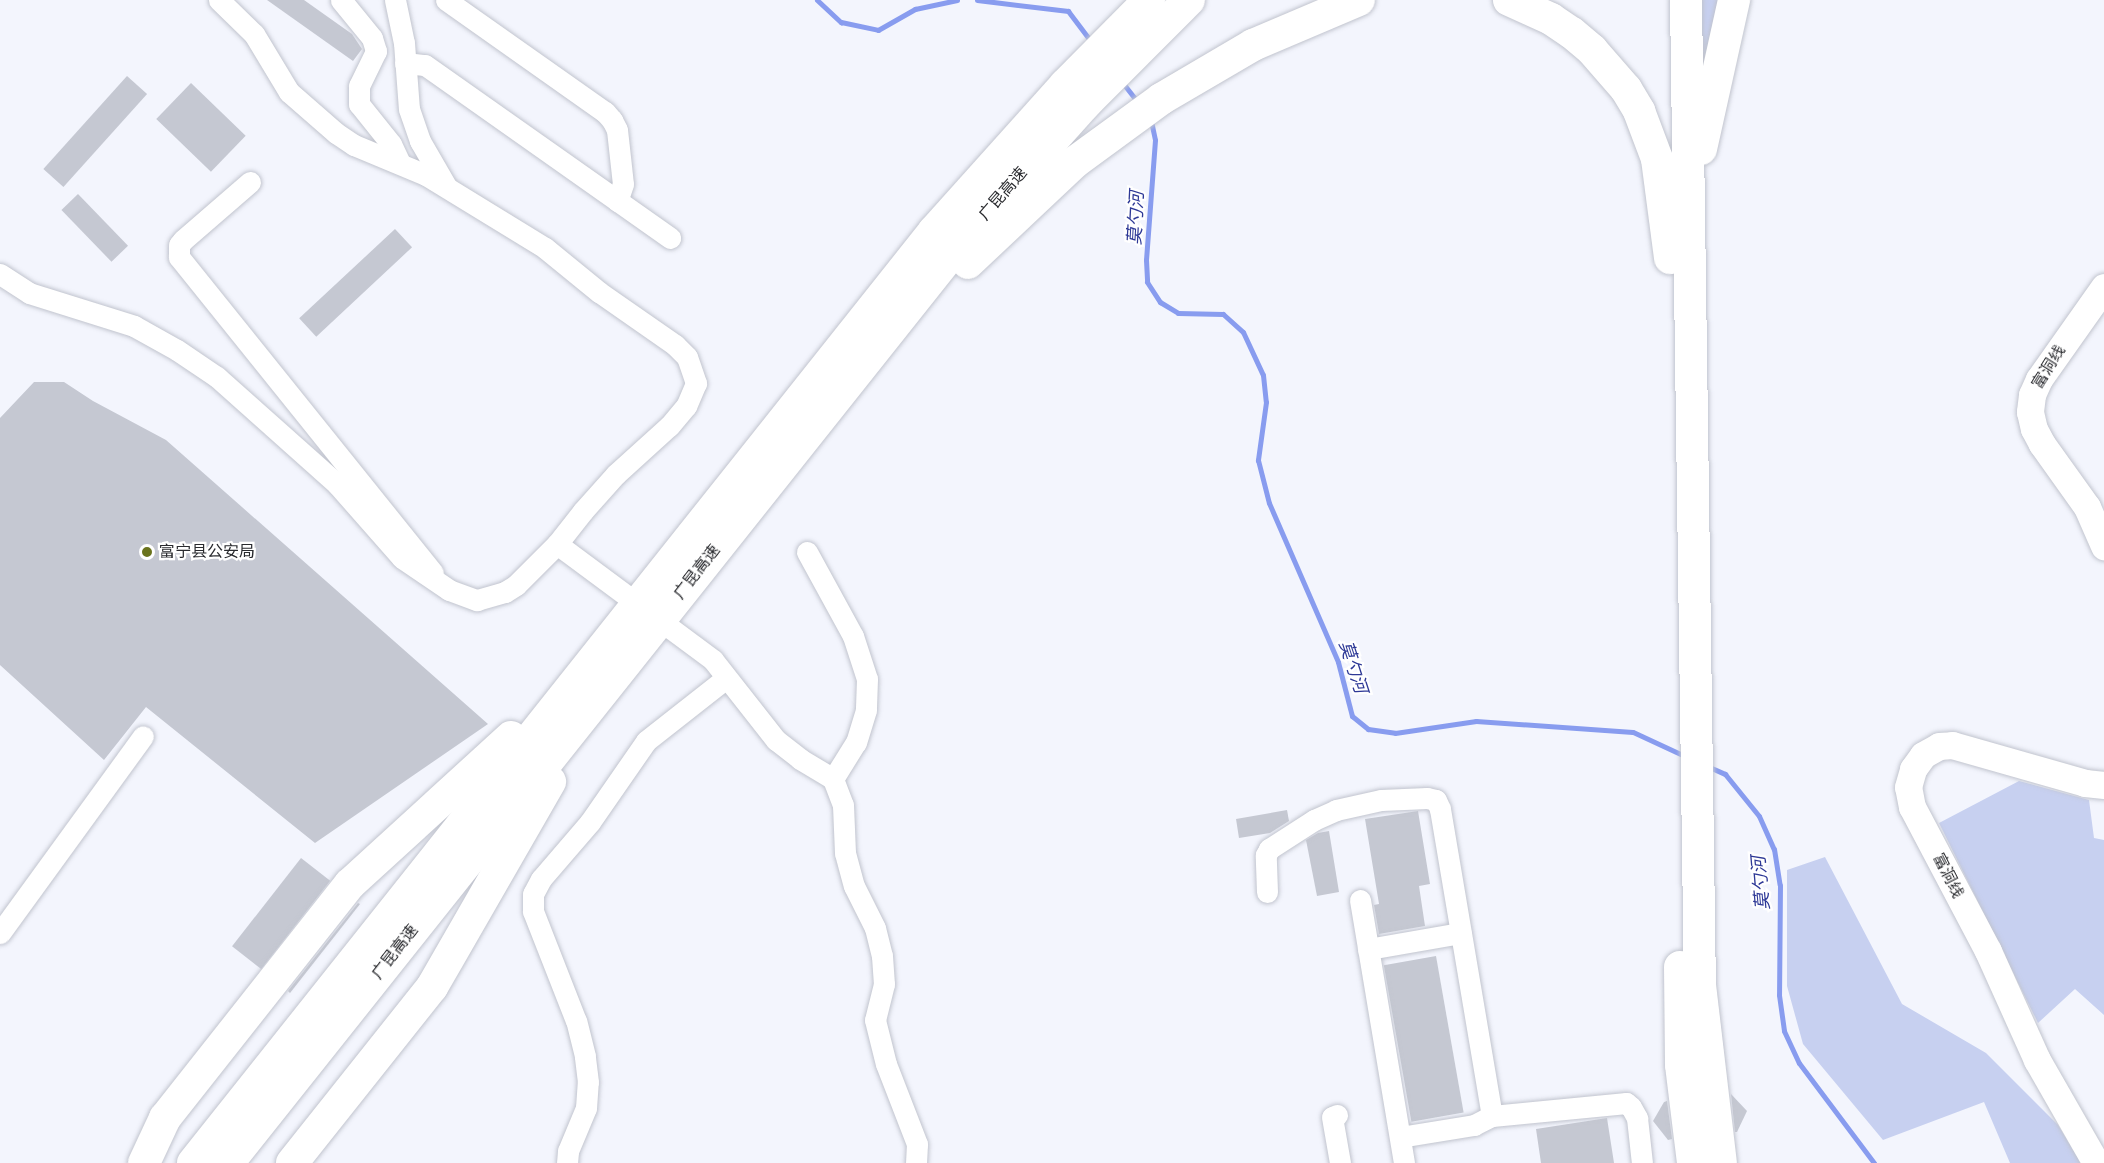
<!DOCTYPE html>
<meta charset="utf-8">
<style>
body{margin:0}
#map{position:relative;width:2104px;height:1163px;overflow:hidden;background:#f3f5fd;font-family:"Public Sans","Noto Sans SC",sans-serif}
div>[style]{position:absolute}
.green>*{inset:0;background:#c7d0f0}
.stream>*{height:5px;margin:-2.5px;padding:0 2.5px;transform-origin:2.5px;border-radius:2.5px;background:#889cef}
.building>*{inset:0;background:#c5c8d2;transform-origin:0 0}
.roads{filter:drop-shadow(0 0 2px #c1c4ce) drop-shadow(0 0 2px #c1c4ce)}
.minor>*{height:21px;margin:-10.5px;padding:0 10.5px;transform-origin:10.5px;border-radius:10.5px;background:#fff}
.major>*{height:27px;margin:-13.5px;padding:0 13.5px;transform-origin:13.5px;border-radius:13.5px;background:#fff}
.highway>*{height:32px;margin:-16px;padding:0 16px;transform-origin:16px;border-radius:16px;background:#fff}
.dots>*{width:16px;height:16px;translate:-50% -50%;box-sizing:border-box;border:3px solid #fff;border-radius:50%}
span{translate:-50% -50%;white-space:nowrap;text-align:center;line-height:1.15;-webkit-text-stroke:4.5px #fff;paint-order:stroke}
.street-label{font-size:16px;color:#292a2e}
.poi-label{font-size:16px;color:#292a2e}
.left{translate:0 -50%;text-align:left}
.water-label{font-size:18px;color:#2d3896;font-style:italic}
</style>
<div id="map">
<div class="green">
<div style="clip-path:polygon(1692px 0,1718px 0,1699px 84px)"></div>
<div style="clip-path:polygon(2019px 781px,2089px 800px,2094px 838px,2104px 840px,2104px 1015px,2075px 989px,2038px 1023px,1939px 823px)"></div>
<div style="clip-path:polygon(1825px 857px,1902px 1004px,1986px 1053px,2058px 1125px,2081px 1163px,2010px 1163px,1984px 1102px,1883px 1140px,1803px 1044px,1787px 986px,1787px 870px)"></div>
</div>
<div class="stream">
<div style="left:817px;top:0;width:33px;rotate:43deg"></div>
<div style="left:841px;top:22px;width:38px;rotate:12deg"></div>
<div style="left:878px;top:30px;width:43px;rotate:-29.6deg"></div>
<div style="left:915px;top:9px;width:43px;rotate:-12.1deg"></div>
<div style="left:977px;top:0;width:92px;rotate:6.9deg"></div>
<div style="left:1068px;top:11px;width:41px;rotate:52.9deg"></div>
<div style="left:1122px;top:82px;width:28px;rotate:52deg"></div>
<div style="left:1151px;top:121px;width:19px;rotate:78deg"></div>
<div style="left:1155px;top:140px;width:120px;rotate:94.3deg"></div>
<div style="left:1146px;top:260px;width:22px;rotate:87deg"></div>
<div style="left:1147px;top:282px;width:24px;rotate:57deg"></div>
<div style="left:1160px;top:302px;width:21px;rotate:31deg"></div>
<div style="left:1178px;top:313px;width:45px;rotate:1.3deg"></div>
<div style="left:1223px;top:314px;width:27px;rotate:42deg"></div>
<div style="left:1243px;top:332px;width:47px;rotate:65.1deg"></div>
<div style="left:1263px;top:375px;width:27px;rotate:84deg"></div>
<div style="left:1266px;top:402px;width:59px;rotate:97.9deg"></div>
<div style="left:1258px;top:460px;width:44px;rotate:75.7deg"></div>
<div style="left:1269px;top:503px;width:173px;rotate:66.5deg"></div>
<div style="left:1338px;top:662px;width:56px;rotate:75.5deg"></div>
<div style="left:1352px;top:716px;width:21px;rotate:39deg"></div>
<div style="left:1368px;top:729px;width:27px;rotate:8deg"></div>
<div style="left:1395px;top:733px;width:82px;rotate:-8.4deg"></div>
<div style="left:1476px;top:721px;width:157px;rotate:4deg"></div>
<div style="left:1633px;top:732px;width:60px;rotate:24.8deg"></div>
<div style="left:1707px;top:766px;width:20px;rotate:24deg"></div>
<div style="left:1725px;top:774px;width:54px;rotate:51deg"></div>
<div style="left:1759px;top:816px;width:36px;rotate:66deg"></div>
<div style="left:1774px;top:849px;width:36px;rotate:81deg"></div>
<div style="left:1780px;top:885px;width:110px;rotate:90.5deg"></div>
<div style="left:1779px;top:995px;width:36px;rotate:82deg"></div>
<div style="left:1784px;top:1031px;width:35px;rotate:65deg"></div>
<div style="left:1799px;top:1063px;width:125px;rotate:53.1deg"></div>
</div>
<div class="building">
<div style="clip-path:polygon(267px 0,304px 0,352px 34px,362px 49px,353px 61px)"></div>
<div style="left:127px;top:76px;width:27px;height:125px;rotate:42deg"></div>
<div style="left:191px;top:83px;width:76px;height:50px;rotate:44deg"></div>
<div style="left:78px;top:194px;width:72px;height:23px;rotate:46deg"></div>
<div style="left:395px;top:229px;width:25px;height:131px;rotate:47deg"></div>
<div style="clip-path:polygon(34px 382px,64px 382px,93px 401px,166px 440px,488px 724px,315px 843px,146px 707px,104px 760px,0 665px,0 418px)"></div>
<div style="clip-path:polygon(1287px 810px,1289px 821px,1270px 833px,1239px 838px,1236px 819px)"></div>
<div style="clip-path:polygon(1418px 811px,1430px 884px,1419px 886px,1425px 926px,1379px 934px,1374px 905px,1379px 904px,1365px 819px)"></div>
<div style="clip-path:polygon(1329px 831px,1339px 892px,1317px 896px,1306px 840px,1318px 833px)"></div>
<div style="left:301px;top:858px;width:37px;height:112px;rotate:38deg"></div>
<div style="clip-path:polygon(358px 903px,360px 904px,290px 993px,288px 991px)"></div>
<div style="left:1436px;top:956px;width:159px;height:53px;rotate:80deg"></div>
<div style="clip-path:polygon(1731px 1094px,1747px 1111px,1737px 1132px,1735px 1132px)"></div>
<div style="clip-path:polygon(1667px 1101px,1672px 1139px,1668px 1140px,1653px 1121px,1664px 1102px)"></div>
<div style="clip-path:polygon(1607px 1118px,1614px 1163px,1541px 1163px,1536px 1129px)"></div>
</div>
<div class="roads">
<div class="minor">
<div style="left:219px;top:0;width:49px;rotate:44.2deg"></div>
<div style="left:254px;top:34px;width:68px;rotate:58.9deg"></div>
<div style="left:289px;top:92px;width:62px;rotate:41.1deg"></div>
<div style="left:336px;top:133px;width:22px;rotate:34deg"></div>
<div style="left:354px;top:145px;width:78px;rotate:22.6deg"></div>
<div style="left:426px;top:175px;width:140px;rotate:31.5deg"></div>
<div style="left:545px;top:248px;width:70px;rotate:39.2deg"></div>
<div style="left:599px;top:292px;width:93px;rotate:34.9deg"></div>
<div style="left:675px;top:345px;width:17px;rotate:45deg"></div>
<div style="left:687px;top:357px;width:28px;rotate:71deg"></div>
<div style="left:696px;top:383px;width:25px;rotate:113deg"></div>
<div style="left:686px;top:406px;width:26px;rotate:130deg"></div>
<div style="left:669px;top:426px;width:72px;rotate:137.8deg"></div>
<div style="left:616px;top:474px;width:50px;rotate:131.7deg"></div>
<div style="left:583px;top:511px;width:42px;rotate:128.2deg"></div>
<div style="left:341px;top:0;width:49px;rotate:50.8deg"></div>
<div style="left:372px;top:38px;width:14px;rotate:73deg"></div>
<div style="left:376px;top:51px;width:39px;rotate:116deg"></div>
<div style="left:359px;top:86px;width:18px;rotate:90deg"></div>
<div style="left:359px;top:104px;width:51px;rotate:51.3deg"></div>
<div style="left:391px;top:144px;width:21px;rotate:65deg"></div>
<div style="left:395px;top:0;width:44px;rotate:78.2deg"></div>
<div style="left:404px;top:43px;width:66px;rotate:85.7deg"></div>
<div style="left:409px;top:109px;width:34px;rotate:71deg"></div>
<div style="left:420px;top:141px;width:52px;rotate:60deg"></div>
<div style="left:446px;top:0;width:194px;rotate:35.2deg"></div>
<div style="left:605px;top:112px;width:11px;rotate:49deg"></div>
<div style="left:612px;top:120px;width:11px;rotate:63deg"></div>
<div style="left:617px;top:130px;width:54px;rotate:83.7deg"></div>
<div style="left:623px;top:184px;width:18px;rotate:109deg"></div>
<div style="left:405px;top:63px;width:20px;rotate:6deg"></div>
<div style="left:425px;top:65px;width:300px;rotate:35.2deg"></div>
<div style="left:250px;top:182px;width:89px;rotate:139.1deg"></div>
<div style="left:183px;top:240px;width:6px;rotate:129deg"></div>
<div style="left:179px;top:245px;width:12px;rotate:90deg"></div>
<div style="left:179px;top:257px;width:405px;rotate:51.2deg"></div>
<div style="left:0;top:274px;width:35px;rotate:33deg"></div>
<div style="left:29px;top:293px;width:110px;rotate:17.4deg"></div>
<div style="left:134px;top:326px;width:49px;rotate:29.2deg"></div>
<div style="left:177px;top:350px;width:48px;rotate:34deg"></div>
<div style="left:217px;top:377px;width:161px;rotate:41.7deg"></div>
<div style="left:337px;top:484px;width:98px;rotate:48.7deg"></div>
<div style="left:402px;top:558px;width:57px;rotate:34.2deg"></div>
<div style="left:449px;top:590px;width:30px;rotate:20deg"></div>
<div style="left:477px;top:600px;width:29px;rotate:-16deg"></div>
<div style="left:505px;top:592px;width:13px;rotate:-32deg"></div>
<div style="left:516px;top:585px;width:58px;rotate:-45deg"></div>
<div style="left:557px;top:544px;width:194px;rotate:36.6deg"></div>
<div style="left:713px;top:660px;width:102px;rotate:51.8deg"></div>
<div style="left:776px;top:740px;width:31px;rotate:38deg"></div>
<div style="left:800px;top:759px;width:39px;rotate:31deg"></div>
<div style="left:833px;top:779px;width:28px;rotate:69deg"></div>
<div style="left:843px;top:805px;width:48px;rotate:87.6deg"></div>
<div style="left:845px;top:853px;width:34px;rotate:75deg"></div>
<div style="left:854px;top:886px;width:47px;rotate:63.4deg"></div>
<div style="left:875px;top:928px;width:29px;rotate:76deg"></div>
<div style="left:882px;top:956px;width:28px;rotate:86deg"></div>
<div style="left:884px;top:984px;width:37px;rotate:104deg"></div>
<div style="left:875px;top:1020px;width:45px;rotate:76deg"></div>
<div style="left:886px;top:1064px;width:86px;rotate:68.8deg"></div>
<div style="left:917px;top:1144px;width:19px;rotate:93deg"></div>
<div style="left:807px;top:552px;width:96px;rotate:61.3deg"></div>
<div style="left:853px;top:636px;width:45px;rotate:72deg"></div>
<div style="left:867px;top:679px;width:31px;rotate:92deg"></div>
<div style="left:866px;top:710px;width:34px;rotate:107deg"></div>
<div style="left:856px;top:742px;width:44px;rotate:121.9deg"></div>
<div style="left:1267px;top:892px;width:37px;rotate:-92deg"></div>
<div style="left:1266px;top:855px;width:7px;rotate:-63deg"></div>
<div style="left:1269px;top:849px;width:54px;rotate:-32.8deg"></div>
<div style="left:1314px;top:820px;width:24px;rotate:-24deg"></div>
<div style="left:1336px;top:810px;width:46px;rotate:-12.5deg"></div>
<div style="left:1381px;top:800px;width:46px;rotate:-2.5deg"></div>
<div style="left:1427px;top:798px;width:9px;rotate:13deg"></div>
<div style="left:1436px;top:800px;width:10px;rotate:66deg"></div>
<div style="left:1440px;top:809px;width:311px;rotate:80.4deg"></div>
<div style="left:1360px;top:900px;width:267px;rotate:80.5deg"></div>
<div style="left:0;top:933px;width:243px;rotate:-54deg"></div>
<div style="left:1368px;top:949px;width:94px;rotate:-9.8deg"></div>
<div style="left:1337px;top:1115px;width:5px;rotate:158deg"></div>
<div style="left:1332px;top:1117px;width:47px;rotate:80.1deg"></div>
<div style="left:1400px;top:1137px;width:75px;rotate:-9.2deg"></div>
<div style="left:1474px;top:1125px;width:20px;rotate:-27deg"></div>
<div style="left:1492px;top:1116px;width:135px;rotate:-5.5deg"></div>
<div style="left:1626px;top:1103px;width:6px;rotate:39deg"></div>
<div style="left:1631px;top:1107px;width:13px;rotate:61deg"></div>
<div style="left:1637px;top:1118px;width:45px;rotate:83.7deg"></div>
<div style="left:567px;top:1163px;width:12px;rotate:-85deg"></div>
<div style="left:568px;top:1151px;width:47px;rotate:-67.3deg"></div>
<div style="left:586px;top:1108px;width:26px;rotate:-86deg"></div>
<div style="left:588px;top:1082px;width:26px;rotate:-97deg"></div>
<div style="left:585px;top:1056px;width:36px;rotate:-104deg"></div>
<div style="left:576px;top:1021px;width:118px;rotate:-111.4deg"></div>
<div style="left:533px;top:911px;width:17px;rotate:-90deg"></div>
<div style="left:533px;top:894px;width:17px;rotate:-62deg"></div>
<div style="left:541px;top:879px;width:75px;rotate:-49.3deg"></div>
<div style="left:590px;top:822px;width:98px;rotate:-55.3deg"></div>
<div style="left:646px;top:741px;width:102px;rotate:-38.2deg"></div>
</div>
<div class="major">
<div style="left:2104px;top:287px;width:113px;rotate:125.2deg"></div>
<div style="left:2039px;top:379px;width:17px;rotate:114deg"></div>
<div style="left:2032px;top:395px;width:17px;rotate:97deg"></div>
<div style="left:2030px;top:412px;width:17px;rotate:77deg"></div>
<div style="left:2034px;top:429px;width:17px;rotate:62deg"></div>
<div style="left:2042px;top:444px;width:77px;rotate:54.5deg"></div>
<div style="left:2087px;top:507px;width:43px;rotate:66.4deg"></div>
<div style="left:2096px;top:1163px;width:119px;rotate:-119.8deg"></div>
<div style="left:2037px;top:1060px;width:120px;rotate:-114.2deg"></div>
<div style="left:1988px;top:951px;width:163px;rotate:-117.8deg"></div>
<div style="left:1912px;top:807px;width:20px;rotate:-101deg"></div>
<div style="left:1908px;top:787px;width:19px;rotate:-74deg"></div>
<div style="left:1913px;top:769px;width:17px;rotate:-54deg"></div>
<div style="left:1923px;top:755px;width:18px;rotate:-29deg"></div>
<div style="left:1939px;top:746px;width:13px;rotate:-4deg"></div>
<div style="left:1952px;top:745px;width:138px;rotate:15.9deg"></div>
<div style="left:2085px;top:783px;width:19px;rotate:6deg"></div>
</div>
<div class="highway">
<div style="left:1509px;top:0;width:46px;rotate:24.3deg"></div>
<div style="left:1551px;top:19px;width:25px;rotate:34deg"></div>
<div style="left:1572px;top:33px;width:26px;rotate:40deg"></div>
<div style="left:1592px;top:50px;width:52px;rotate:48.9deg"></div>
<div style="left:1626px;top:89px;width:26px;rotate:59deg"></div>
<div style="left:1639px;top:111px;width:51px;rotate:69.4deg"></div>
<div style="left:1657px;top:159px;width:100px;rotate:82.5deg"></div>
<div style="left:1686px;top:0;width:985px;rotate:89.19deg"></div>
<div style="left:1700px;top:985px;width:179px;rotate:83.3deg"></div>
<div style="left:1701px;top:149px;width:153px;rotate:-77.5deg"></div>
<div style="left:968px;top:263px;width:147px;rotate:-43.3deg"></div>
<div style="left:1075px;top:162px;width:107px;rotate:-36.2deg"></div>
<div style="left:1161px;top:99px;width:107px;rotate:-30.4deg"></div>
<div style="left:1253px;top:45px;width:115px;rotate:-23deg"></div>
<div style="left:1680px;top:967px;width:98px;rotate:89.4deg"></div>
<div style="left:1681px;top:1065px;width:99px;rotate:83deg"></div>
<div style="left:144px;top:1163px;width:50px;rotate:-65deg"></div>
<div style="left:165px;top:1118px;width:298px;rotate:-51.7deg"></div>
<div style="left:350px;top:884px;width:218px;rotate:-42.4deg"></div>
<div style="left:193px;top:1163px;width:1191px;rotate:-51.51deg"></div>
<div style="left:934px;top:231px;width:196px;rotate:-48.1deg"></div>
<div style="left:1065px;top:85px;width:120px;rotate:-45.3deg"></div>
<div style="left:228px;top:1163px;width:1168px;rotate:-51.5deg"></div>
<div style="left:955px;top:249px;width:195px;rotate:-48.1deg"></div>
<div style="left:1085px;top:104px;width:147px;rotate:-45deg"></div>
<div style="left:292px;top:1163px;width:225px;rotate:-51.5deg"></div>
<div style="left:432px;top:987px;width:237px;rotate:-60.1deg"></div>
</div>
</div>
<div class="dots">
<div style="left:147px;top:552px;background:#6a731d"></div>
</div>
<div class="street-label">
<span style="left:1003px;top:194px;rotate:-49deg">广昆高速</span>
<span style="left:2049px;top:367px;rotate:-58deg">富洞线</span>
<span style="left:697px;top:572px;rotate:-52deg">广昆高速</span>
<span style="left:1948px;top:876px;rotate:63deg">富洞线</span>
<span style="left:395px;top:952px;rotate:-52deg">广昆高速</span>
</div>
<div class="poi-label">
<span class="left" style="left:159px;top:552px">富宁县公安局</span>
</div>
<div class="water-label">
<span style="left:1136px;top:218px;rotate:-87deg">莫勺河</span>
<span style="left:1353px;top:667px;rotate:72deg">莫勺河</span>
<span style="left:1761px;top:883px;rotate:-95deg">莫勺河</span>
</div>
</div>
